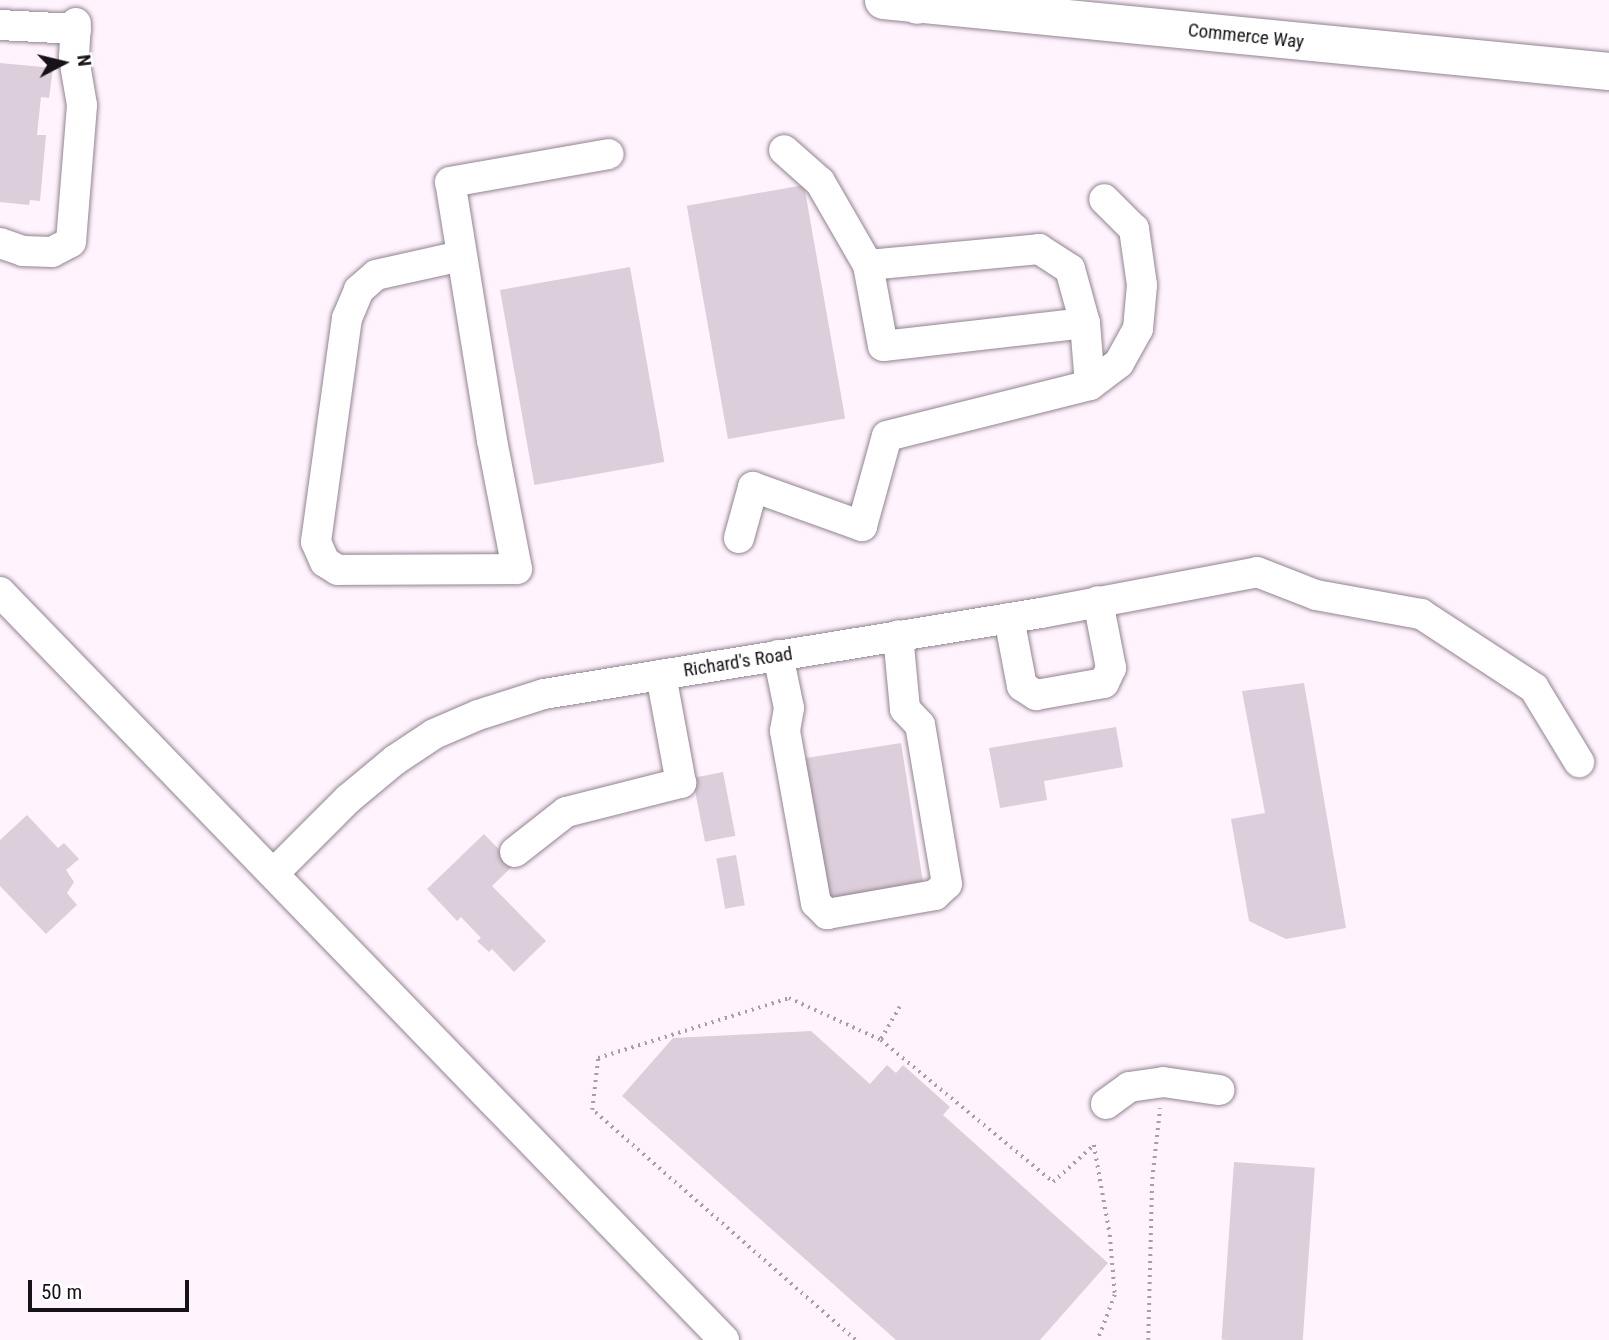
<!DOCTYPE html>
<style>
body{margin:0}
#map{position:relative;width:1609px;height:1340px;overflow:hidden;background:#fff3fe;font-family:"Roboto Condensed",sans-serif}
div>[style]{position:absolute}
.building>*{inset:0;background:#dccedb;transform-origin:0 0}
.path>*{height:3.5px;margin-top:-1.75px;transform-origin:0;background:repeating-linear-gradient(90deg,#a69da5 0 2px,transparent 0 7px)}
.roads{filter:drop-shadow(0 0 2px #918490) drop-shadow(0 0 2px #918490)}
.minor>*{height:30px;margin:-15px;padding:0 15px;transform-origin:15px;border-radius:15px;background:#fff}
.major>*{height:37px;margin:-18.5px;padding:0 18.5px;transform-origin:18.5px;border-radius:18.5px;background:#fff}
.highway>*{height:38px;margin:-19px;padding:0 19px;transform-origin:19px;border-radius:19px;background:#fff}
span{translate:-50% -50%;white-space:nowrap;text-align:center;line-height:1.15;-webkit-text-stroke:7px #fff;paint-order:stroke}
.street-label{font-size:19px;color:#171217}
.north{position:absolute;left:28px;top:28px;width:70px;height:70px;-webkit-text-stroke:5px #fff;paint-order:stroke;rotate:83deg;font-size:19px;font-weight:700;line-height:28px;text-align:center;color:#171217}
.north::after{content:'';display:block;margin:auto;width:24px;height:32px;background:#171217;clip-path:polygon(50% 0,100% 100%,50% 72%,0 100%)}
.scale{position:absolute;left:28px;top:1280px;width:161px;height:32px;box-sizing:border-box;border:4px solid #171217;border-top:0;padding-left:9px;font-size:21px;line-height:24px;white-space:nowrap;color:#171217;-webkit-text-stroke:5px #fff;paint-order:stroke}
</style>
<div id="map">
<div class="building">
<div style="clip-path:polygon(0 63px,53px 68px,49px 98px,41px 97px,37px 135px,46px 135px,40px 201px,30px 200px,29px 205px,0 202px)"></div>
<div style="left:804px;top:185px;width:237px;height:119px;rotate:80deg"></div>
<div style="left:630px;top:267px;width:198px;height:132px;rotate:80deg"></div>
<div style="clip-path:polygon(1304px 683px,1346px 928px,1286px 939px,1249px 921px,1231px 819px,1265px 813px,1242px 691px)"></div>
<div style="clip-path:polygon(1116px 727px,1123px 767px,1044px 781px,1047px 800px,1000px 808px,989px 748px)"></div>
<div style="left:901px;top:743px;width:152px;height:101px;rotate:81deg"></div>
<div style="left:723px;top:772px;width:65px;height:31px;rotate:79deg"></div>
<div style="clip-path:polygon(27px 815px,58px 848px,64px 843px,79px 859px,66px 870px,74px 882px,67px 893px,77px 905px,46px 934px,0 886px,0 840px)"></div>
<div style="clip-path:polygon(484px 834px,514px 865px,492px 886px,546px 941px,514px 972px,492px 949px,489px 952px,477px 941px,481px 938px,461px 917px,457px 921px,427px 889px)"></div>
<div style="left:736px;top:855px;width:51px;height:20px;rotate:80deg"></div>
<div style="clip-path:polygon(811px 1031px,870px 1084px,887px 1065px,896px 1073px,903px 1065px,950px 1107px,943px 1115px,1108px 1263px,1040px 1340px,896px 1340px,622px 1096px,673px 1038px)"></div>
<div style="left:1234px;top:1162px;width:81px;height:178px;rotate:4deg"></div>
</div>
<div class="path">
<div style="left:900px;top:1007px;width:38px;rotate:120deg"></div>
<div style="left:881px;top:1040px;width:223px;rotate:39.5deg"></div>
<div style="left:1053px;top:1182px;width:55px;rotate:-42.1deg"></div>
<div style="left:1094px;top:1145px;width:91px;rotate:79.9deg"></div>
<div style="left:1110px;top:1235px;width:60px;rotate:85.2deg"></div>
<div style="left:1115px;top:1295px;width:48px;rotate:110.7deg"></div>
<div style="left:855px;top:1340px;width:349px;rotate:-138.8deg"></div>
<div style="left:592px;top:1110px;width:52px;rotate:-83.4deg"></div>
<div style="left:598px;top:1058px;width:200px;rotate:-17.4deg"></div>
<div style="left:789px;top:998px;width:101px;rotate:24.5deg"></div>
<div style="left:1148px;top:1340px;width:161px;rotate:-88.6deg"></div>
<div style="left:1152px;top:1179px;width:71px;rotate:-83.6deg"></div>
</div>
<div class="roads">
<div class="minor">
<div style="left:0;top:25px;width:76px;rotate:3deg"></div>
<div style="left:0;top:243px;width:24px;rotate:19deg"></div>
<div style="left:23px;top:251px;width:29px;rotate:2deg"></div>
<div style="left:52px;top:252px;width:21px;rotate:-28deg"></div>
<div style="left:71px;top:242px;width:137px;rotate:-85.4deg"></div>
<div style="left:82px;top:105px;width:48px;rotate:-99.7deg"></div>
<div style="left:74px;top:58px;width:35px;rotate:-87deg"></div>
<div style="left:461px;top:256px;width:87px;rotate:167.4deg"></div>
<div style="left:376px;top:275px;width:23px;rotate:139deg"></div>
<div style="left:359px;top:290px;width:30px;rotate:113deg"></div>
<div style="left:347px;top:318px;width:226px;rotate:97.9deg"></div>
<div style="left:316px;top:542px;width:22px;rotate:66deg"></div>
<div style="left:325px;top:562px;width:15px;rotate:32deg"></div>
<div style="left:338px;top:570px;width:179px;rotate:-0.3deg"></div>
<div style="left:517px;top:569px;width:131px;rotate:-101deg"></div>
<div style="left:492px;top:440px;width:261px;rotate:-99.2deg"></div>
<div style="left:450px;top:182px;width:161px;rotate:-10deg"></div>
<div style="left:868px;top:265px;width:172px;rotate:-5.3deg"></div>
<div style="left:1039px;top:249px;width:37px;rotate:33deg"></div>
<div style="left:1070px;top:269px;width:56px;rotate:74.5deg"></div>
<div style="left:1090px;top:385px;width:36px;rotate:-37deg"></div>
<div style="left:1119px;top:363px;width:39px;rotate:-61deg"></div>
<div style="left:1138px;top:329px;width:44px;rotate:-84.8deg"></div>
<div style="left:1142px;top:285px;width:57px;rotate:-98.1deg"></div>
<div style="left:1134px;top:229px;width:42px;rotate:-135deg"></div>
<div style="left:739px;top:538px;width:53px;rotate:-74.6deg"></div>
<div style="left:753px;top:487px;width:116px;rotate:19.7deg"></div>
<div style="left:862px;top:526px;width:93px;rotate:-74.5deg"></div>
<div style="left:887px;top:436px;width:209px;rotate:-14.1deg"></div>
<div style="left:1090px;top:385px;width:62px;rotate:-94.6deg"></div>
<div style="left:1085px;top:323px;width:203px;rotate:173.5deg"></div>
<div style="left:883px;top:346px;width:82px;rotate:-100.5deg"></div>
<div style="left:868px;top:265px;width:96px;rotate:-120deg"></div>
<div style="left:820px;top:182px;width:48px;rotate:-138.4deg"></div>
<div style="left:0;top:592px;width:1041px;rotate:45.93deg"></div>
<div style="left:1009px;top:618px;width:69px;rotate:79.2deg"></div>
<div style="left:1022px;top:686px;width:17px;rotate:33deg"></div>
<div style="left:1036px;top:695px;width:69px;rotate:-10deg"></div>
<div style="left:1104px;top:683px;width:17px;rotate:-65deg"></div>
<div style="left:1111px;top:668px;width:68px;rotate:-101deg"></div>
<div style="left:778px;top:655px;width:54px;rotate:78.3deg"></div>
<div style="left:789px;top:708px;width:23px;rotate:100deg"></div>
<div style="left:785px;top:731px;width:175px;rotate:79.8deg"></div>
<div style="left:816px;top:903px;width:16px;rotate:45deg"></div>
<div style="left:827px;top:914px;width:110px;rotate:-10deg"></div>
<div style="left:935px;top:895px;width:16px;rotate:-43deg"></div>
<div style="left:947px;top:884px;width:161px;rotate:-99.6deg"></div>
<div style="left:920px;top:725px;width:22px;rotate:-133deg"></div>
<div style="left:905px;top:709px;width:74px;rotate:-95.4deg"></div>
<div style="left:515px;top:852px;width:65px;rotate:-38.1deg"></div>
<div style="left:566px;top:812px;width:119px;rotate:-14.2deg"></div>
<div style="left:681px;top:783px;width:110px;rotate:-100.5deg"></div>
<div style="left:274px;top:873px;width:105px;rotate:-45deg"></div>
<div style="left:348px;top:799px;width:61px;rotate:-39.7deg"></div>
<div style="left:395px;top:760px;width:47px;rotate:-33.7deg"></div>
<div style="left:434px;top:734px;width:48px;rotate:-23.4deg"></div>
<div style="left:478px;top:715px;width:69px;rotate:-17.7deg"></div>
<div style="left:544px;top:694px;width:504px;rotate:-9.26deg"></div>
<div style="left:1041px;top:613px;width:220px;rotate:-10.7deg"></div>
<div style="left:1257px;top:572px;width:63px;rotate:21.3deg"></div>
<div style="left:1316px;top:595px;width:107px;rotate:10.3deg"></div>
<div style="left:1421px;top:614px;width:135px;rotate:33.2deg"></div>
<div style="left:1534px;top:688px;width:87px;rotate:58.7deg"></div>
<div style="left:1106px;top:1104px;width:29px;rotate:-36deg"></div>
<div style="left:1129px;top:1087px;width:34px;rotate:-8deg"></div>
<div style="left:1163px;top:1082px;width:57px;rotate:8.1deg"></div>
</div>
<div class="major">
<div style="left:883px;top:0;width:729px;rotate:5.59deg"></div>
</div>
<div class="highway">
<div style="left:910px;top:0;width:9px;rotate:32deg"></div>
</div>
</div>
<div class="street-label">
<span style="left:1246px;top:36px;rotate:6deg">Commerce Way</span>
<span style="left:738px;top:662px;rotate:-9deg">Richard's Road</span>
</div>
<div class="north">N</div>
<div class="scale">50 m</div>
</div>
